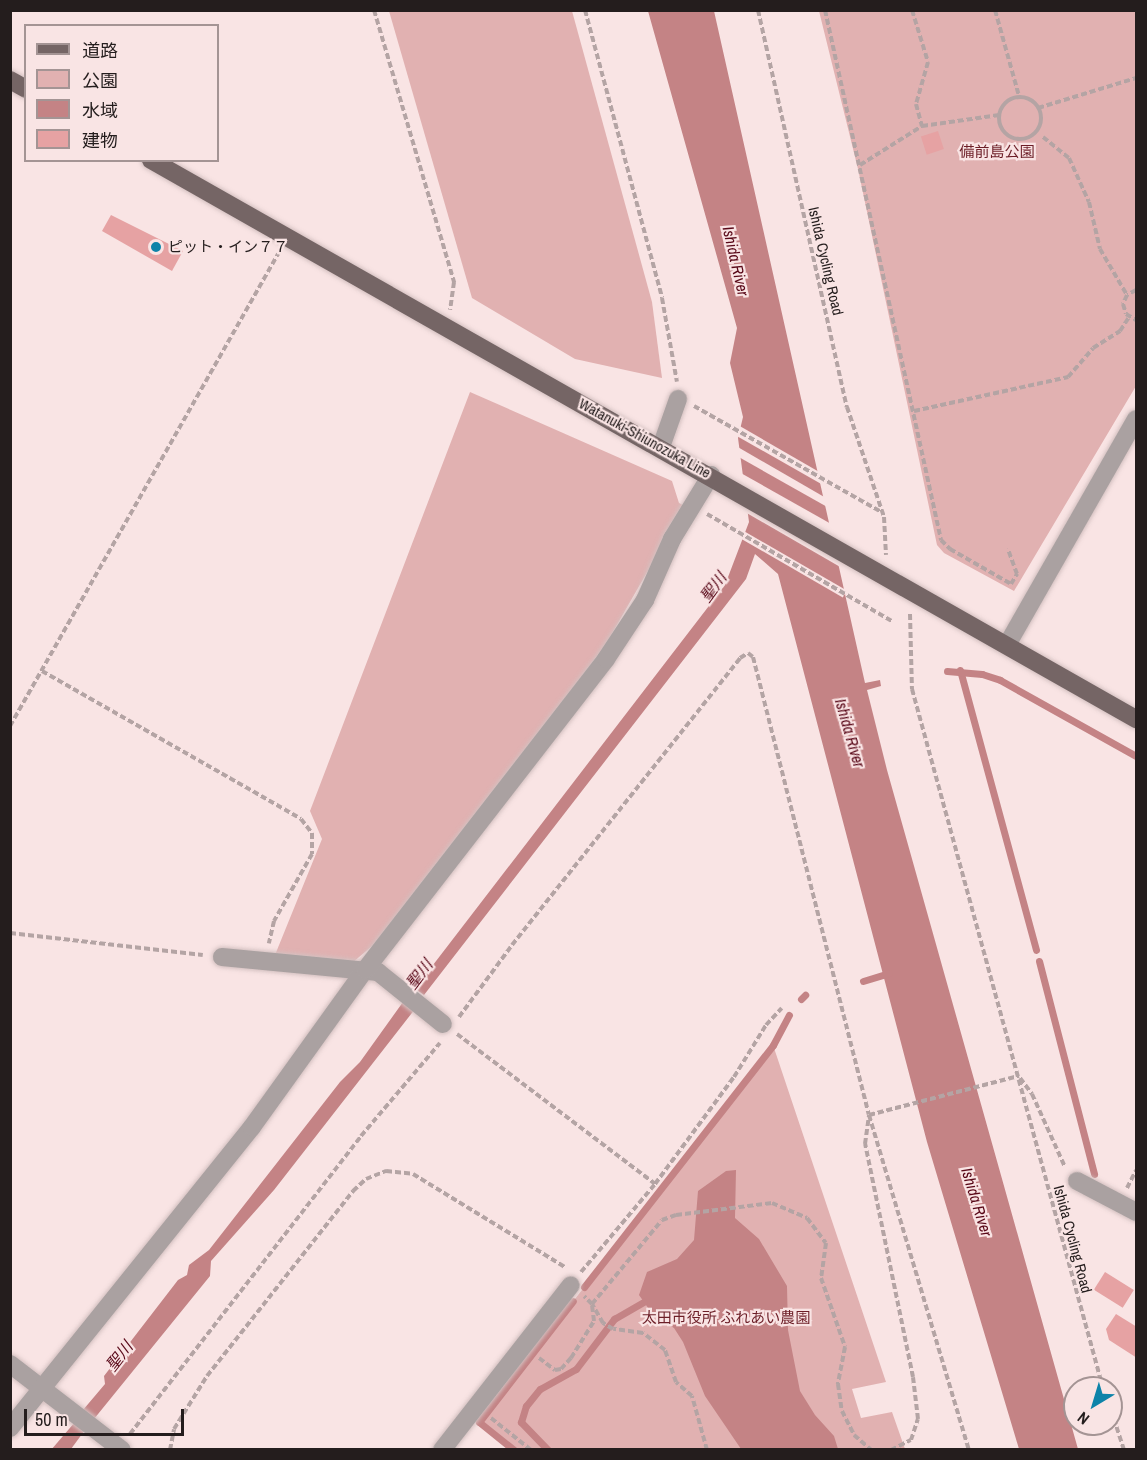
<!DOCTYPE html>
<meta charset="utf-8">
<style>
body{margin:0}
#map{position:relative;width:1147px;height:1460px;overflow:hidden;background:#f9e4e4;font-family:"Archivo Narrow","Noto Sans JP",sans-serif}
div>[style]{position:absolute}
.green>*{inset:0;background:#e1b1b1}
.water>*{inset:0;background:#c48385}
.pier>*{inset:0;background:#f9e4e4;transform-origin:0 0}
.stream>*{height:7px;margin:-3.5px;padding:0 3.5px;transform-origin:3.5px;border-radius:3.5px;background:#c48385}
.building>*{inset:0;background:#e6a2a3;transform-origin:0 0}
.path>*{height:4px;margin-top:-2px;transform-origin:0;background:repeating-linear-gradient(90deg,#b4a4a4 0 6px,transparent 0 9px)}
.path>.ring{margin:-2px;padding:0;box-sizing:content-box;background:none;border:4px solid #b4a4a4;border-radius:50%}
.roads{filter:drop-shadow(0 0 2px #d3c0c0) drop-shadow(0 0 2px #d3c0c0)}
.minor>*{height:18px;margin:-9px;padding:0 9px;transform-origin:9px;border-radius:9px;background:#aaa1a1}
.major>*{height:18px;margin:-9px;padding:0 9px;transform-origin:9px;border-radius:9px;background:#756565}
.dots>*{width:16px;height:16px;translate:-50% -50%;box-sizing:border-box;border:3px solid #f9e4e4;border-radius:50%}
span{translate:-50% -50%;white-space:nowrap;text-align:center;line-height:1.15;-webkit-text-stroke:4.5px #f9e4e4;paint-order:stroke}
.park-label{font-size:15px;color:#6c1e27}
.poi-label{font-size:15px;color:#241d1d}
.left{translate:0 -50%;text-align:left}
.street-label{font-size:15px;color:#241d1d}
.water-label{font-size:16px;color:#590818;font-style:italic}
.frame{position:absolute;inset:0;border:12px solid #241d1d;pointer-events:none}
.legend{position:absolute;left:24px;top:24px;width:195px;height:138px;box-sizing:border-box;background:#f9e4e4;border:2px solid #a49494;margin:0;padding:8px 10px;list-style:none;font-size:18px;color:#241d1d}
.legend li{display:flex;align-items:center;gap:12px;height:30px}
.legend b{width:30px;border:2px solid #a49494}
.north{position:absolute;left:1063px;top:1376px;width:60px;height:60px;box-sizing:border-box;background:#f9e4e4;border:2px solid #a49494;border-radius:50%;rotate:218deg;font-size:16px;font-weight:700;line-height:24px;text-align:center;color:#241d1d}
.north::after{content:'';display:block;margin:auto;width:21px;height:27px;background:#0d83a9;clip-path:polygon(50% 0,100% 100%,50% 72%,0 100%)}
.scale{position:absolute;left:24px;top:1409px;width:160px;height:27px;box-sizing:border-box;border:3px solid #241d1d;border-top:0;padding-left:8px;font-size:18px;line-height:21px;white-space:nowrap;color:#241d1d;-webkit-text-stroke:4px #f9e4e4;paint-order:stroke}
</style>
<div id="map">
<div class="green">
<div style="clip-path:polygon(389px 11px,572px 11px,652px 302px,662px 378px,575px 359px,472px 298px)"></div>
<div style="clip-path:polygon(819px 11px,1136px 11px,1136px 386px,1014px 591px,944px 553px,937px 545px,858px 169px)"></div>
<div style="clip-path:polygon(470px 392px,672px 481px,679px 503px,685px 506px,606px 644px,391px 930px,352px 963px,275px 955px,322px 839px,310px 811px)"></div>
<div style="clip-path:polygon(773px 1045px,886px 1382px,852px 1389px,861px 1418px,892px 1412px,905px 1449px,514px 1449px,479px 1422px)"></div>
</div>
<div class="water">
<div style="clip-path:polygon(648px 11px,714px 11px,865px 683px,880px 680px,881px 686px,867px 690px,887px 770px,1078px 1449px,1019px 1449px,927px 1142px,778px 574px,755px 554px,746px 579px,424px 995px,411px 986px,433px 965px,725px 585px,749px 522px,738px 438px,743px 417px,730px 363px,737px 328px)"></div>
<div style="clip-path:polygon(403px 1002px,415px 1009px,274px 1190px,211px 1261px,210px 1276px,94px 1419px,83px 1410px,105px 1384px,104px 1376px,178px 1280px,187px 1275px,189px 1265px,209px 1250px,340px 1082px,360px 1062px)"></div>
<div style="clip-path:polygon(736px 1170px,735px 1218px,759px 1239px,787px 1286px,788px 1330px,800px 1391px,815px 1415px,834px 1436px,838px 1449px,741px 1449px,705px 1396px,683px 1342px,674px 1328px,653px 1315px,639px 1295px,647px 1272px,677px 1259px,694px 1240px,698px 1191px,726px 1171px)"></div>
<div style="clip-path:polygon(75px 1422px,85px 1430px,71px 1449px,51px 1450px)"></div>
</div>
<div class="pier">
<div style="clip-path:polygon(738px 425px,821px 473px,823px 485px,735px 435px)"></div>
<div style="clip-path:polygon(736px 446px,826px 498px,829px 508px,737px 456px)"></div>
<div style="clip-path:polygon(739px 472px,833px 525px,842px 568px,745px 512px)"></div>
<div style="left:742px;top:530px;width:121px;height:8px;rotate:30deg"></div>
</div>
<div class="stream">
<div style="left:960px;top:670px;width:290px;rotate:74.8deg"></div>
<div style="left:947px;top:671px;width:35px;rotate:5deg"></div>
<div style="left:982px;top:674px;width:19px;rotate:18deg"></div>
<div style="left:1000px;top:680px;width:156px;rotate:29.2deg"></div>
<div style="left:1039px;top:961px;width:220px;rotate:75.5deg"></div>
<div style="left:863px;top:981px;width:27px;rotate:-17deg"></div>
<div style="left:801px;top:999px;width:6px;rotate:-45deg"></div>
<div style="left:584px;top:1287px;width:307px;rotate:-52deg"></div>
<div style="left:773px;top:1045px;width:34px;rotate:-62deg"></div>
<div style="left:514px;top:1450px;width:45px;rotate:-141.3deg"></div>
<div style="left:479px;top:1422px;width:153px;rotate:-52.2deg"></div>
<div style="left:548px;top:1450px;width:39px;rotate:-134deg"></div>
<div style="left:521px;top:1422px;width:17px;rotate:-73deg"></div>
<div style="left:526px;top:1406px;width:22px;rotate:-51deg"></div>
<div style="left:540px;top:1389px;width:41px;rotate:-29.1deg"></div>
<div style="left:576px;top:1369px;width:63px;rotate:-52.8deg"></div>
<div style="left:614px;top:1319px;width:34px;rotate:-30deg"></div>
</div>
<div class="building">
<div style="left:938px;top:131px;width:19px;height:18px;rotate:72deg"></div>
<div style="clip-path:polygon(111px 215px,183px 251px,172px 271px,102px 231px)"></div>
<div style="left:1105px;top:1272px;width:34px;height:21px;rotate:32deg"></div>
<div style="clip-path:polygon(1116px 1314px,1137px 1327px,1137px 1358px,1109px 1340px,1106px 1329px)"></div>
</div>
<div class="path">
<div style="left:374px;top:10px;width:284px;rotate:73.6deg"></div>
<div style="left:454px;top:282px;width:28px;rotate:98deg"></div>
<div style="left:585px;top:10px;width:298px;rotate:75deg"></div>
<div style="left:662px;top:298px;width:85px;rotate:79.9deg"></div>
<div style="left:758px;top:10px;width:407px;rotate:77.4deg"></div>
<div style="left:847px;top:407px;width:116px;rotate:71.4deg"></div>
<div style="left:884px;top:517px;width:38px;rotate:87deg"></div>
<div style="left:825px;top:10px;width:543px;rotate:77.65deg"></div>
<div style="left:941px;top:540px;width:13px;rotate:45deg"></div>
<div style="left:950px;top:549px;width:70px;rotate:29.8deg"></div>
<div style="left:1011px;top:584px;width:12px;rotate:-59deg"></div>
<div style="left:1017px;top:574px;width:27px;rotate:-110deg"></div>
<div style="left:912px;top:10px;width:54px;rotate:72.9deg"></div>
<div style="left:928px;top:62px;width:44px;rotate:105.9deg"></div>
<div style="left:916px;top:104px;width:23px;rotate:75deg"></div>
<div style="left:995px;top:10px;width:89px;rotate:74.4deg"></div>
<div class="ring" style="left:999px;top:97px;width:38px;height:38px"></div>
<div style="left:1038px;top:108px;width:102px;rotate:-17deg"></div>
<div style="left:1043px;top:137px;width:33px;rotate:39deg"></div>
<div style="left:1069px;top:158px;width:48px;rotate:65.6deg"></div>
<div style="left:1089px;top:202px;width:48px;rotate:76.8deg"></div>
<div style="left:1100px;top:249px;width:53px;rotate:59.6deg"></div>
<div style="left:860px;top:165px;width:73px;rotate:-32.2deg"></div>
<div style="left:922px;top:126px;width:78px;rotate:-8.1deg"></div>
<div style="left:1136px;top:290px;width:10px;rotate:151deg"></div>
<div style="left:1127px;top:295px;width:10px;rotate:114deg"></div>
<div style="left:1123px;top:304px;width:10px;rotate:73deg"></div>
<div style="left:1126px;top:314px;width:12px;rotate:31deg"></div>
<div style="left:694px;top:406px;width:217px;rotate:29.5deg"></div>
<div style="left:914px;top:411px;width:158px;rotate:-12.4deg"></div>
<div style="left:1068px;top:377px;width:38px;rotate:-49deg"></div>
<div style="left:1093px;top:348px;width:32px;rotate:-32deg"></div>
<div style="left:1120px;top:331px;width:17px;rotate:-57deg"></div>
<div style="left:707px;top:514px;width:215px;rotate:30.1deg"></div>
<div style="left:910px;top:614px;width:75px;rotate:88.5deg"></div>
<div style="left:912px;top:689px;width:725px;rotate:74.72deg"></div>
<div style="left:42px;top:671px;width:298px;rotate:29.7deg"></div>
<div style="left:301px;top:819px;width:18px;rotate:52deg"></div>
<div style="left:312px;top:833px;width:21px;rotate:90deg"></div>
<div style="left:312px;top:854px;width:77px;rotate:119.6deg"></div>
<div style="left:274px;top:921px;width:23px;rotate:103deg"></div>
<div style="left:10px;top:726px;width:543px;rotate:-60.41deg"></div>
<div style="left:10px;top:933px;width:194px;rotate:6.5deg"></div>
<div style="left:459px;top:1017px;width:89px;rotate:-53.6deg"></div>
<div style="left:512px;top:945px;width:367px;rotate:-51.5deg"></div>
<div style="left:740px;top:658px;width:9px;rotate:-32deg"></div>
<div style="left:748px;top:653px;width:6px;rotate:39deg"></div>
<div style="left:753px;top:657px;width:472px;rotate:75.8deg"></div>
<div style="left:869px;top:1115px;width:350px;rotate:73.4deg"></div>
<div style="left:457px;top:1034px;width:248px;rotate:37.1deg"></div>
<div style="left:1020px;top:1078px;width:20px;rotate:53deg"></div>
<div style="left:1032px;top:1094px;width:80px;rotate:65.7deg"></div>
<div style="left:1127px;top:1188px;width:20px;rotate:-63deg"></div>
<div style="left:581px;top:1272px;width:115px;rotate:-49.9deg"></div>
<div style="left:655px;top:1184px;width:133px;rotate:-53.6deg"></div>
<div style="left:734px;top:1077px;width:61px;rotate:-58.4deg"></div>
<div style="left:766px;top:1025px;width:23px;rotate:-47deg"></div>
<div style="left:539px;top:1358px;width:20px;rotate:37deg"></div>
<div style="left:555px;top:1370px;width:6px;rotate:-9deg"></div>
<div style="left:561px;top:1369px;width:15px;rotate:-48deg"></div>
<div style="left:571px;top:1358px;width:44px;rotate:-58.1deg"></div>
<div style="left:594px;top:1321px;width:17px;rotate:-97deg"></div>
<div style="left:592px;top:1304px;width:11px;rotate:-135deg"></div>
<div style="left:1111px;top:1410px;width:42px;rotate:72deg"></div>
<div style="left:491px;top:1418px;width:51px;rotate:38.7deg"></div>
<div style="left:130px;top:1434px;width:377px;rotate:-52.2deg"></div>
<div style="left:361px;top:1136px;width:122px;rotate:-49.7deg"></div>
<div style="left:170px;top:1450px;width:21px;rotate:-79deg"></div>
<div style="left:174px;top:1429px;width:62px;rotate:-58.1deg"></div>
<div style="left:207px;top:1376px;width:236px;rotate:-51.7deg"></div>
<div style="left:353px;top:1191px;width:18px;rotate:-43deg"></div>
<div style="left:366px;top:1179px;width:22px;rotate:-22deg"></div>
<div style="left:386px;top:1171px;width:27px;rotate:6deg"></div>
<div style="left:413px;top:1174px;width:178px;rotate:31.5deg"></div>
<div style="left:707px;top:1450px;width:56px;rotate:-105.5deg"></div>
<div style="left:692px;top:1396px;width:21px;rotate:-139deg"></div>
<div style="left:676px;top:1382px;width:34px;rotate:-109deg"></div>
<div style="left:665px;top:1350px;width:28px;rotate:-142deg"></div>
<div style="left:643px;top:1333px;width:30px;rotate:-172deg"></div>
<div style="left:613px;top:1329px;width:12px;rotate:-149deg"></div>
<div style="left:603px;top:1323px;width:22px;rotate:-120deg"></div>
<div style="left:592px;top:1304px;width:109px;rotate:-50.2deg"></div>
<div style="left:662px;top:1220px;width:15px;rotate:-20deg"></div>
<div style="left:676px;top:1215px;width:97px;rotate:-7.1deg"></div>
<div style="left:772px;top:1203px;width:38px;rotate:23deg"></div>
<div style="left:807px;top:1218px;width:31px;rotate:53deg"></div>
<div style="left:826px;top:1243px;width:35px;rotate:98deg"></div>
<div style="left:821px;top:1278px;width:73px;rotate:70.8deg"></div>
<div style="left:845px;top:1347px;width:38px;rotate:101deg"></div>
<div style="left:838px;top:1384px;width:27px;rotate:82deg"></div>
<div style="left:842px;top:1411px;width:27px;rotate:63deg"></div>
<div style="left:854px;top:1435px;width:23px;rotate:41deg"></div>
<div style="left:891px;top:1450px;width:22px;rotate:-27deg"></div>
<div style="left:911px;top:1440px;width:22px;rotate:-72deg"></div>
<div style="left:918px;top:1419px;width:42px;rotate:-96.8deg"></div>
<div style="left:913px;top:1377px;width:238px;rotate:-101.6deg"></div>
<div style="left:865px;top:1144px;width:29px;rotate:-82deg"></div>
<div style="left:869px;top:1115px;width:155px;rotate:-14.6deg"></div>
</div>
<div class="roads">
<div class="minor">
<div style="left:661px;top:447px;width:51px;rotate:-70.5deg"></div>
<div style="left:1007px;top:645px;width:260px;rotate:-60.3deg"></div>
<div style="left:222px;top:957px;width:157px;rotate:5.5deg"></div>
<div style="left:378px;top:972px;width:83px;rotate:38.7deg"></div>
<div style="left:1077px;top:1181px;width:67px;rotate:27.7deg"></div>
<div style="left:10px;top:1364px;width:141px;rotate:37.5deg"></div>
<div style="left:10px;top:1428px;width:386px;rotate:-51.2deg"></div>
<div style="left:252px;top:1127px;width:193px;rotate:-54.3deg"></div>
<div style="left:365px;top:970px;width:393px;rotate:-52.2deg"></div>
<div style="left:606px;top:659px;width:71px;rotate:-56.5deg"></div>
<div style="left:645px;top:600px;width:67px;rotate:-66.1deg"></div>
<div style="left:672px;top:539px;width:75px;rotate:-58.6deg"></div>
<div style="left:442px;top:1450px;width:209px;rotate:-52deg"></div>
</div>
<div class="major">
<div style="left:10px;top:80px;width:18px;rotate:29deg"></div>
<div style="left:151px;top:160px;width:1133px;rotate:29.58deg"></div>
</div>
</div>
<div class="dots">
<div style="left:156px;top:247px;background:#0d83a9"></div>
</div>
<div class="park-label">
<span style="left:997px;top:152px">備前島公園</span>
<span style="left:726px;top:1318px">太田市役所 ふれあい農園</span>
</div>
<div class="poi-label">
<span class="left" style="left:168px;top:247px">ピット・イン７７</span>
</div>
<div class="street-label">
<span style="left:826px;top:261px;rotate:77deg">Ishida Cycling Road</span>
<span style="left:645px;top:438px;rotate:29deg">Watanuki-Shiunozuka Line</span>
<span style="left:1073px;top:1239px;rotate:75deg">Ishida Cycling Road</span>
</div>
<div class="water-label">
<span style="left:736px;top:261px;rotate:77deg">Ishida River</span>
<span style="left:713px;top:587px;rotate:-54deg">聖川</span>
<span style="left:850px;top:733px;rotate:74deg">Ishida River</span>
<span style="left:419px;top:974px;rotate:-53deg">聖川</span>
<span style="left:977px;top:1202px;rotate:73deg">Ishida River</span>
<span style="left:119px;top:1356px;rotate:-52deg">聖川</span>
</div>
<div class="frame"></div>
<ul class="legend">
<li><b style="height:8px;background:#756565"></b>道路</li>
<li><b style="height:16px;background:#e1b1b1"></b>公園</li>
<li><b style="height:16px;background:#c48385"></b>水域</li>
<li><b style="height:16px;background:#e6a2a3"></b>建物</li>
</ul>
<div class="north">N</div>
<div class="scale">50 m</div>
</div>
